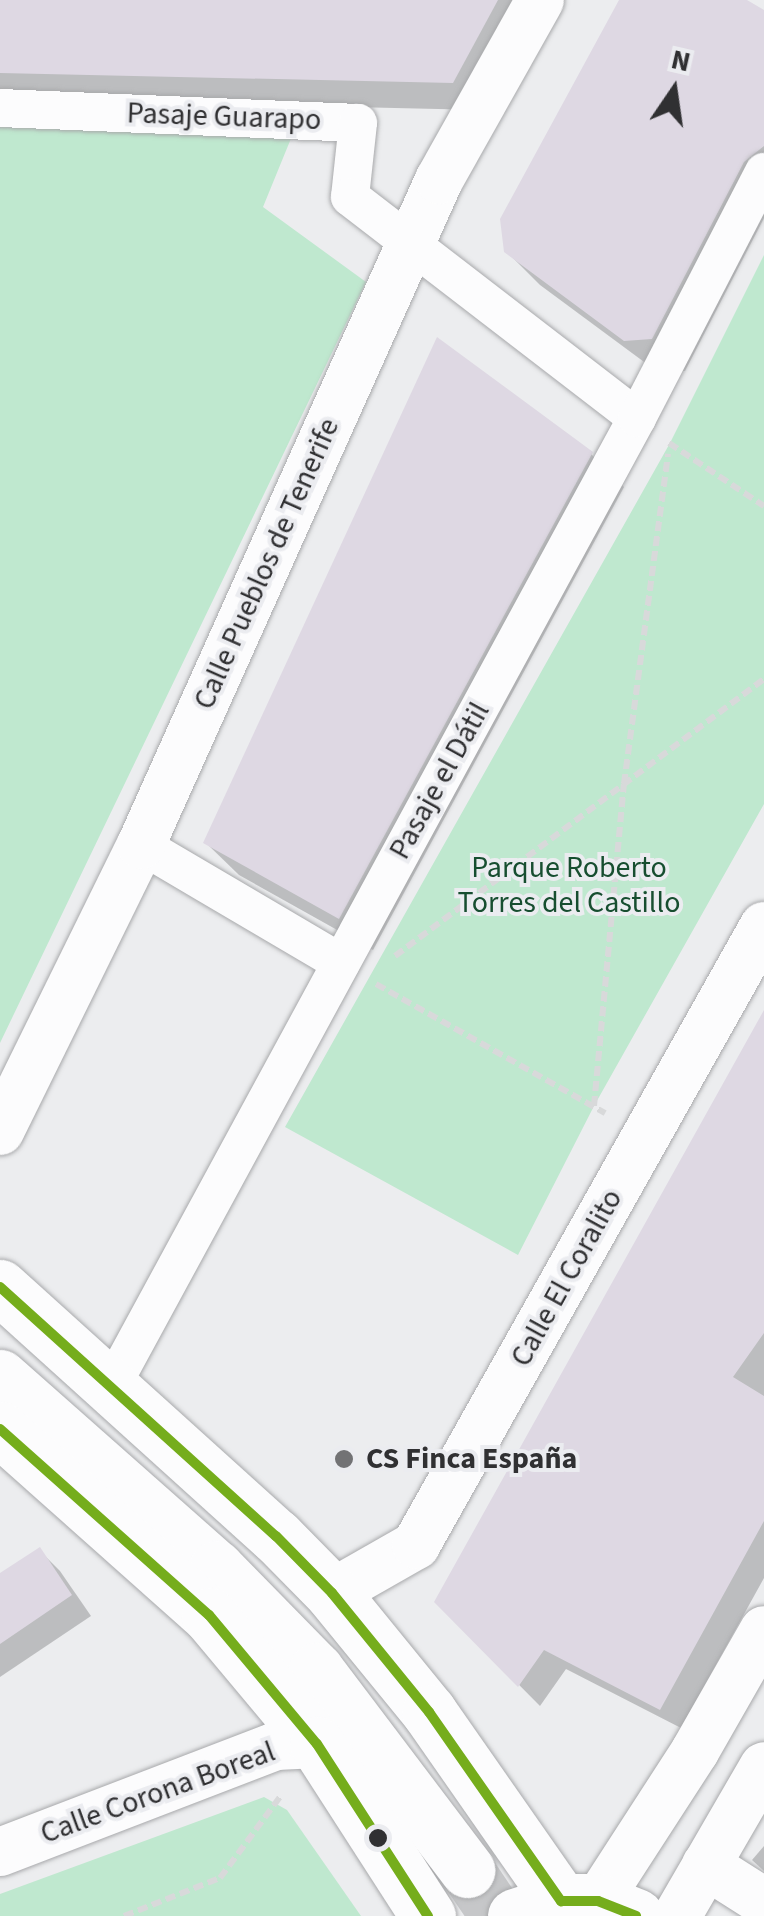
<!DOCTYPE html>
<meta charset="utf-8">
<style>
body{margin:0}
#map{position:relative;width:764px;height:1916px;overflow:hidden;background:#ecedef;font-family:"Source Sans 3",sans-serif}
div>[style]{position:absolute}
.green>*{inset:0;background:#bfe8cf}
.shadow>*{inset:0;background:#0003}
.building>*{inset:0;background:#ded8e3}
.secondary-tunnel>*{height:55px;margin-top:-27.5px;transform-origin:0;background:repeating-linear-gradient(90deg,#c6c7c9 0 55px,transparent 0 83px)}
.path>*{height:6px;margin-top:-3px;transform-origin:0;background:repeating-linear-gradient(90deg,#d8d9da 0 10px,transparent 0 15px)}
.roads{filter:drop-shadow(0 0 2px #a8a9ab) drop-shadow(0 0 2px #a8a9ab)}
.pedestrian>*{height:38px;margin:-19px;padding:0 19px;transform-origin:19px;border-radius:19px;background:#fcfcfd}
.minor>*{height:48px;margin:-24px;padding:0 24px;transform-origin:24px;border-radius:24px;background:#fcfcfd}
.secondary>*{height:55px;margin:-27.5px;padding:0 27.5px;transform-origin:27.5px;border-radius:27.5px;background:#fcfcfd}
.bus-1>*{height:10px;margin:-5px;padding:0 5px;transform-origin:5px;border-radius:5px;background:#75ad1c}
.dots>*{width:28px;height:28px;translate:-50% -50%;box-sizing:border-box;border:5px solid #ebecf0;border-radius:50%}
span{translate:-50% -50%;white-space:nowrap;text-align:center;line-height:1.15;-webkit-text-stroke:8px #ebecf0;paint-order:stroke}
.street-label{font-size:30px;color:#303032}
.park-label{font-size:30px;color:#174e30}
.poi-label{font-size:30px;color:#303032;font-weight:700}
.left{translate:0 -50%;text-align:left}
.north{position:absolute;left:624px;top:40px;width:100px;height:100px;-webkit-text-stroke:8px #ebecf0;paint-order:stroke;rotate:13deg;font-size:28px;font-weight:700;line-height:40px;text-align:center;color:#303032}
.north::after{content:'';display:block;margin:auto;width:35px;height:45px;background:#303032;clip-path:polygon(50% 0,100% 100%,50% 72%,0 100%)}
</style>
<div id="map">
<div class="green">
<div style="clip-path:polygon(0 127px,292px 136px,263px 207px,366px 282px,0 1043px)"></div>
<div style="clip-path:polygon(764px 255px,764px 804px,594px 1106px,518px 1255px,285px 1127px,670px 443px)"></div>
<div style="clip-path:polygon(264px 1797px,287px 1810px,361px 1916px,0 1916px,0 1894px)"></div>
</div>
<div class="shadow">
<div style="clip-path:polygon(0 0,541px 0,481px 110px,0 99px)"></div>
<div style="clip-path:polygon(621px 0,742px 0,764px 13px,764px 218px,685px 371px,659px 373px,540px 285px,506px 251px)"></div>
<div style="clip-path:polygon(591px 454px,624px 487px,373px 950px,239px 875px,206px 843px)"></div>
<div style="clip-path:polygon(764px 1015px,764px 1578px,681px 1728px,566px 1669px,540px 1706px,437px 1602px)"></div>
<div style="clip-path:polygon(39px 1550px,60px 1571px,91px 1616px,0 1677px,0 1576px)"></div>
<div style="clip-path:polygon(764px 1846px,764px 1871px,752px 1860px)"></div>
</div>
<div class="building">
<div style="clip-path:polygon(0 0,498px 0,453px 83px,0 73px)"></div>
<div style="clip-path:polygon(619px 0,747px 0,764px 10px,764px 146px,744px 162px,652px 339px,624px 341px,504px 252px,500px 219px)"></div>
<div style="clip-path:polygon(437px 337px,593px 452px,339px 919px,203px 843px)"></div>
<div style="clip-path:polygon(764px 1010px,764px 1333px,733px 1377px,764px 1396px,764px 1521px,660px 1710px,544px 1650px,518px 1687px,434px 1602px)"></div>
<div style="clip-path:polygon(40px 1547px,72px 1595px,0 1644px,0 1573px)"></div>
</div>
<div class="secondary-tunnel">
<div style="left:467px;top:1870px;width:55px;rotate:56deg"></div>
</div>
<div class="path">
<div style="left:669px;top:443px;width:114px;rotate:33.6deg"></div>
<div style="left:395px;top:956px;width:461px;rotate:-36.9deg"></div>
<div style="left:376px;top:984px;width:263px;rotate:29.4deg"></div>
<div style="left:594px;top:1106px;width:323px;rotate:-84.7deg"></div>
<div style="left:624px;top:784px;width:333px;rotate:-82.4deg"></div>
<div style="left:124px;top:1916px;width:103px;rotate:-21.6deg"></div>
<div style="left:220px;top:1878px;width:101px;rotate:-53.5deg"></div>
</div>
<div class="roads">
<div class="pedestrian">
<div style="left:0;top:108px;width:358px;rotate:2.4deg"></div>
<div style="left:358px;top:123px;width:74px;rotate:96.2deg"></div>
<div style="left:350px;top:197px;width:362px;rotate:37.6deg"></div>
<div style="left:141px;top:845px;width:232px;rotate:30.5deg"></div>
<div style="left:111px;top:1387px;width:1103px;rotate:-61.51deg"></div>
<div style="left:637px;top:418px;width:277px;rotate:-62.7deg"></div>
</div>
<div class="minor">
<div style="left:0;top:1131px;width:319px;rotate:-63.8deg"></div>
<div style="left:141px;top:845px;width:729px;rotate:-65.86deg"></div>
<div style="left:439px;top:180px;width:206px;rotate:-60.7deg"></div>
<div style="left:332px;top:1593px;width:97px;rotate:-29.7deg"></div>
<div style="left:416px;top:1545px;width:710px;rotate:-60.66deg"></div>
<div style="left:0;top:1852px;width:296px;rotate:-21deg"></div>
<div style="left:276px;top:1746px;width:41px;rotate:-2.8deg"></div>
<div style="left:706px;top:1865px;width:69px;rotate:32.5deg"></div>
<div style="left:598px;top:1901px;width:179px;rotate:-57.1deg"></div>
<div style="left:695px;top:1751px;width:139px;rotate:-60.3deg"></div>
<div style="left:677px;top:1916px;width:173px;rotate:-59.9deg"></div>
</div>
<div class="secondary">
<div style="left:0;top:1287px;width:372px;rotate:42.1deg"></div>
<div style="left:276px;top:1536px;width:80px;rotate:45.5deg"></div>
<div style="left:332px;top:1593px;width:154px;rotate:50.8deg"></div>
<div style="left:429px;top:1712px;width:231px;rotate:55.1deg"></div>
<div style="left:0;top:1377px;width:288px;rotate:41.5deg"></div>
<div style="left:216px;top:1568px;width:143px;rotate:45.6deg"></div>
<div style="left:316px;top:1670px;width:251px;rotate:52.9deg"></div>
<div style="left:0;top:1429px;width:280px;rotate:41.7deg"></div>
<div style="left:209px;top:1615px;width:168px;rotate:50.1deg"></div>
<div style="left:317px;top:1744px;width:205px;rotate:57.2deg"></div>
<div style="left:515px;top:1916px;width:48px;rotate:-18.1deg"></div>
<div style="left:561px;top:1901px;width:37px"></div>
<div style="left:598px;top:1901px;width:41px;rotate:21.5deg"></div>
</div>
</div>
<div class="bus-1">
<div style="left:0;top:1287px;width:372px;rotate:42.1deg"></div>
<div style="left:276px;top:1536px;width:80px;rotate:45.5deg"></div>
<div style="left:332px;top:1593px;width:154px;rotate:50.8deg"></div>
<div style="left:429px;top:1712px;width:231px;rotate:55.1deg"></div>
<div style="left:561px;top:1901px;width:37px"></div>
<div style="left:598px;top:1901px;width:41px;rotate:21.5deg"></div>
<div style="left:0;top:1429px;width:280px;rotate:41.7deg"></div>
<div style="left:209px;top:1615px;width:168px;rotate:50.1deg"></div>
<div style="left:317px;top:1744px;width:205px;rotate:57.2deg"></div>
</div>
<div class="dots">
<div style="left:344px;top:1459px;background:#727274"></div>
<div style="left:378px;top:1838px;background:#303032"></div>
</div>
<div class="street-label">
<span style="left:224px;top:117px;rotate:2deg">Pasaje Guarapo</span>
<span style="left:267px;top:564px;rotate:-66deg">Calle Pueblos de Tenerife</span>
<span style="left:440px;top:781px;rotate:-61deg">Pasaje el Dátil</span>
<span style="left:567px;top:1278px;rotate:-61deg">Calle El Coralito</span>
<span style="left:158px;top:1793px;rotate:-20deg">Calle Corona Boreal</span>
</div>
<div class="park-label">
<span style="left:569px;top:885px">Parque Roberto<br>Torres del Castillo</span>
</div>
<div class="poi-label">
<span class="left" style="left:366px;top:1459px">CS Finca España</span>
</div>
<div class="north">N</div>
</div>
